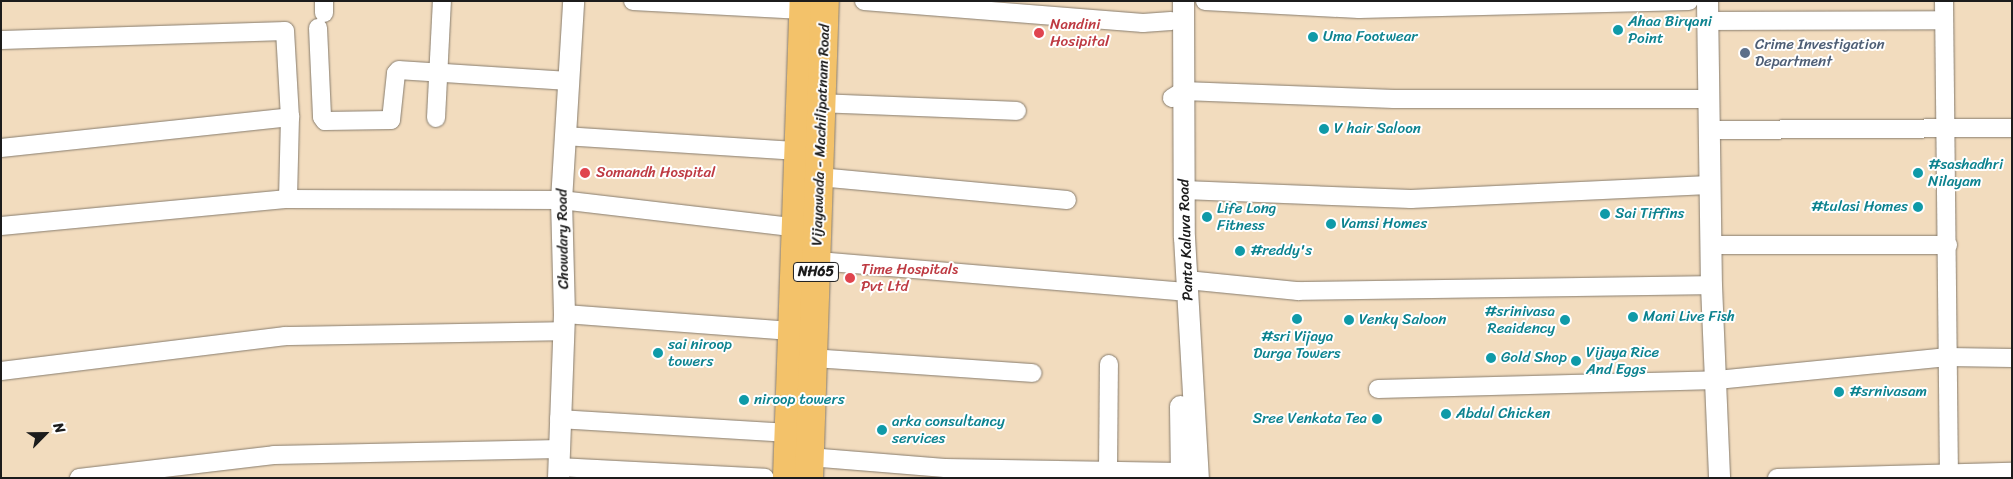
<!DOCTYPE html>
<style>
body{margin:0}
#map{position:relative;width:2013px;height:479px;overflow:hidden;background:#f2dcbe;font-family:Sriracha,sans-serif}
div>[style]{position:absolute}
.roads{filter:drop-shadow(0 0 1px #877c6d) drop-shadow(0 0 1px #877c6d)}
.minor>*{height:18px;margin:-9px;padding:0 9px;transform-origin:9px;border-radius:9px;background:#fff}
.tertiary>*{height:21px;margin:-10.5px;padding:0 10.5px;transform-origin:10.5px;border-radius:10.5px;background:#fff}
.trunk>*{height:28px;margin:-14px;padding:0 14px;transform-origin:14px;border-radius:14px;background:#f3c26a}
.dots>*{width:14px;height:14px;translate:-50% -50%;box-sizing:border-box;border:2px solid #fff;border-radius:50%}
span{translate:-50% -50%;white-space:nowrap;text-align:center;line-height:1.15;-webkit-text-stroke:4px #fff;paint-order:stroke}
.shield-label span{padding:1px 4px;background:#fff;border:1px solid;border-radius:4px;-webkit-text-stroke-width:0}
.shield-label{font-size:14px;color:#1c1c1c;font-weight:700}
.culture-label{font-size:15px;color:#0d838f}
.left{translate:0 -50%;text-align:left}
.right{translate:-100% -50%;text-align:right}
.health-label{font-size:15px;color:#be3a42}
.service-label{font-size:15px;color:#4e5e75}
.street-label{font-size:15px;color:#1c1c1c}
.frame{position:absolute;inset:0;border:2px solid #1c1c1c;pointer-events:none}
.north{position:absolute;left:20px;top:409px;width:50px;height:50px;-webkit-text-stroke:4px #fff;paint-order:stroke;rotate:67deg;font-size:14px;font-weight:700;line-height:20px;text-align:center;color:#1c1c1c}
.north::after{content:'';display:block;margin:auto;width:18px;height:22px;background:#1c1c1c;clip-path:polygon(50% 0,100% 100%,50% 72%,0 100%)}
</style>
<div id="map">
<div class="roads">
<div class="minor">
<div style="left:324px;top:1px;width:12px;rotate:90deg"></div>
<div style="left:633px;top:1px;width:170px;rotate:3deg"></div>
<div style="left:864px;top:1px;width:280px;rotate:4.5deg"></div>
<div style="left:1143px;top:23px;width:28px;rotate:-4deg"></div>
<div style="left:1205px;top:1px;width:154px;rotate:3deg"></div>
<div style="left:1359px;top:9px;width:330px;rotate:-1.4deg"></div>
<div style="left:1944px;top:1px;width:470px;rotate:89.4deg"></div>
<div style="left:1707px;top:21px;width:237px;rotate:-0.2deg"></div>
<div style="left:318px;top:28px;width:89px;rotate:87.4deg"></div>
<div style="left:322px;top:117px;width:5px;rotate:53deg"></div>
<div style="left:325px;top:121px;width:66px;rotate:-0.9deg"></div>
<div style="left:391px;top:120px;width:47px;rotate:-83.9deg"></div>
<div style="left:396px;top:73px;width:4px;rotate:-45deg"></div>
<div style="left:399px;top:70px;width:169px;rotate:3.7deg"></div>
<div style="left:1px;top:40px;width:284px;rotate:-1.8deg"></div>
<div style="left:285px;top:31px;width:86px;rotate:86.7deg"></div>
<div style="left:290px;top:117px;width:82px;rotate:91.4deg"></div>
<div style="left:1172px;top:98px;width:13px;rotate:-32deg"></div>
<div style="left:1183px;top:91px;width:211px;rotate:2.2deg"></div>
<div style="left:1394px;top:99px;width:313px"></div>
<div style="left:820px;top:103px;width:197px;rotate:2.3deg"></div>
<div style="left:436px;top:118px;width:117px;rotate:-87.1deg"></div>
<div style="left:1709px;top:130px;width:303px;rotate:-0.4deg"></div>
<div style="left:565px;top:136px;width:233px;rotate:3.7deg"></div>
<div style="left:1px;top:148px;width:291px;rotate:-6.1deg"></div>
<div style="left:819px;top:177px;width:249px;rotate:5.3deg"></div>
<div style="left:1184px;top:190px;width:227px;rotate:2.3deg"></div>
<div style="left:1411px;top:199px;width:298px;rotate:-2.7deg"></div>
<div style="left:1px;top:226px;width:288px;rotate:-5.4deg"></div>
<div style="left:288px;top:199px;width:273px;rotate:0.2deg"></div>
<div style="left:561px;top:200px;width:248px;rotate:6.7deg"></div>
<div style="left:1710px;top:245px;width:238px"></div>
<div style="left:806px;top:260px;width:372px;rotate:4.8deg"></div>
<div style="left:1187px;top:280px;width:112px;rotate:5.7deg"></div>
<div style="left:1298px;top:291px;width:413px;rotate:-0.8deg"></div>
<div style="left:564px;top:314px;width:229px;rotate:4.3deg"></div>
<div style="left:812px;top:358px;width:221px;rotate:3.9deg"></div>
<div style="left:1px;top:371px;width:286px;rotate:-7deg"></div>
<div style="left:285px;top:336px;width:279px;rotate:-1deg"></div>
<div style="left:1378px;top:389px;width:339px;rotate:-1.5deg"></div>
<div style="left:1717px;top:380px;width:232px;rotate:-5.7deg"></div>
<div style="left:1948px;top:357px;width:64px;rotate:0.9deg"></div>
<div style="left:559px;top:419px;width:230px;rotate:3.5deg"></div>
<div style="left:809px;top:457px;width:136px;rotate:4.6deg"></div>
<div style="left:945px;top:468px;width:236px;rotate:1deg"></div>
<div style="left:558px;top:467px;width:207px;rotate:3deg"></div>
<div style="left:1108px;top:471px;width:107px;rotate:-89.5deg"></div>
<div style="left:79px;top:478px;width:196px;rotate:-6.7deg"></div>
<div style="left:274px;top:455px;width:286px;rotate:-1.2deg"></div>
<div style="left:1777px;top:478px;width:235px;rotate:-1.5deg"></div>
</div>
<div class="tertiary">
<div style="left:1183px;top:1px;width:236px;rotate:89.8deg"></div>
<div style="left:1184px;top:237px;width:241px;rotate:86.7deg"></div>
<div style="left:1707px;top:1px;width:284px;rotate:89.2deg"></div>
<div style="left:1711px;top:285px;width:193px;rotate:87.6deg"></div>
<div style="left:1180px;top:406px;width:72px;rotate:89.2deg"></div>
<div style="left:558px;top:478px;width:164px;rotate:-87.9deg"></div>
<div style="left:564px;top:314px;width:114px;rotate:-91.5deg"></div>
<div style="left:561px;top:200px;width:199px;rotate:-86.5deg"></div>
</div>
<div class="trunk">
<div style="left:787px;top:478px;width:477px;rotate:-88deg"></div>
<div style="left:809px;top:478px;width:477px;rotate:-88.1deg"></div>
</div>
</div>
<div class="dots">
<div style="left:1618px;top:30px;background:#0f9aa8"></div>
<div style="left:1039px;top:33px;background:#e0444e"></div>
<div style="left:1313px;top:37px;background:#0f9aa8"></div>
<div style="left:1745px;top:53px;background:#5c6f8a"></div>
<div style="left:1324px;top:129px;background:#0f9aa8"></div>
<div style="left:585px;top:173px;background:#e0444e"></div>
<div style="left:1918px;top:173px;background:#0f9aa8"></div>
<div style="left:1918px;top:207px;background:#0f9aa8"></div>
<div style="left:1605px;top:214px;background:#0f9aa8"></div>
<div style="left:1207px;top:217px;background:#0f9aa8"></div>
<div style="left:1331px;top:224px;background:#0f9aa8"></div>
<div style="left:1240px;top:251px;background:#0f9aa8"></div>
<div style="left:850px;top:278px;background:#e0444e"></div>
<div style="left:1633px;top:317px;background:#0f9aa8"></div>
<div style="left:1297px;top:319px;background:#0f9aa8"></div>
<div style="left:1349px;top:320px;background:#0f9aa8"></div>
<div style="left:1565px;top:320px;background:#0f9aa8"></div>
<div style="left:658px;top:353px;background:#0f9aa8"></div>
<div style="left:1491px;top:358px;background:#0f9aa8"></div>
<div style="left:1576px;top:361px;background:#0f9aa8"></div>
<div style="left:1839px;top:392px;background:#0f9aa8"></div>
<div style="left:744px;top:400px;background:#0f9aa8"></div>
<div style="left:1446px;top:414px;background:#0f9aa8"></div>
<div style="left:1377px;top:419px;background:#0f9aa8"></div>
<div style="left:882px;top:430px;background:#0f9aa8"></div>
</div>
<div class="shield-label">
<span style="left:816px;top:272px">NH65</span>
</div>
<div class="culture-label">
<span class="left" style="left:1628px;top:30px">Ahaa Biryani<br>Point</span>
<span class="left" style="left:1323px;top:37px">Uma Footwear</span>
<span class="left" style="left:1334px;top:129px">V hair Saloon</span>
<span class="left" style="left:1928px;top:173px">#sashadhri<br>Nilayam</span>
<span class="right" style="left:1908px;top:207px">#tulasi Homes</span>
<span class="left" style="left:1217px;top:217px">Life Long<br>Fitness</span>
<span class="left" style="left:1615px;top:214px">Sai Tiffins</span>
<span class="left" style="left:1341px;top:224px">Vamsi Homes</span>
<span class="left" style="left:1250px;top:251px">#reddy's</span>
<span class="right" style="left:1555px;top:320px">#srinivasa<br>Reaidency</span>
<span class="left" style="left:1643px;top:317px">Mani Live Fish</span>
<span class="left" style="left:1359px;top:320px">Venky Saloon</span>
<span style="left:1297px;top:345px">#sri Vijaya<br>Durga Towers</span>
<span class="left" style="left:668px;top:353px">sai niroop<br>towers</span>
<span class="left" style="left:1586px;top:361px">Vijaya Rice<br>And Eggs</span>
<span class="left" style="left:1501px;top:358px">Gold Shop</span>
<span class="left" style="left:1849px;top:392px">#srnivasam</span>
<span class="left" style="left:754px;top:400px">niroop towers</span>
<span class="left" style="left:1456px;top:414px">Abdul Chicken</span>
<span class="right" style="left:1367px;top:419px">Sree Venkata Tea</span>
<span class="left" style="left:892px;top:430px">arka consultancy<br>services</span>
</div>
<div class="health-label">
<span class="left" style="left:1050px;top:33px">Nandini<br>Hosipital</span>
<span class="left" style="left:596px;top:173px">Somandh Hospital</span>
<span class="left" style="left:861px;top:278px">Time Hospitals<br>Pvt Ltd</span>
</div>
<div class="service-label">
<span class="left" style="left:1755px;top:53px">Crime Investigation<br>Department</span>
</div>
<div class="street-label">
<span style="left:821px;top:135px;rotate:-88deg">Vijayawada - Machilipatnam Road</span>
<span style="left:563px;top:239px;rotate:-91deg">Chowdary Road</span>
<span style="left:1186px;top:240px;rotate:-92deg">Panta Kaluva Road</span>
</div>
<div class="frame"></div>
<div class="north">N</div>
</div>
